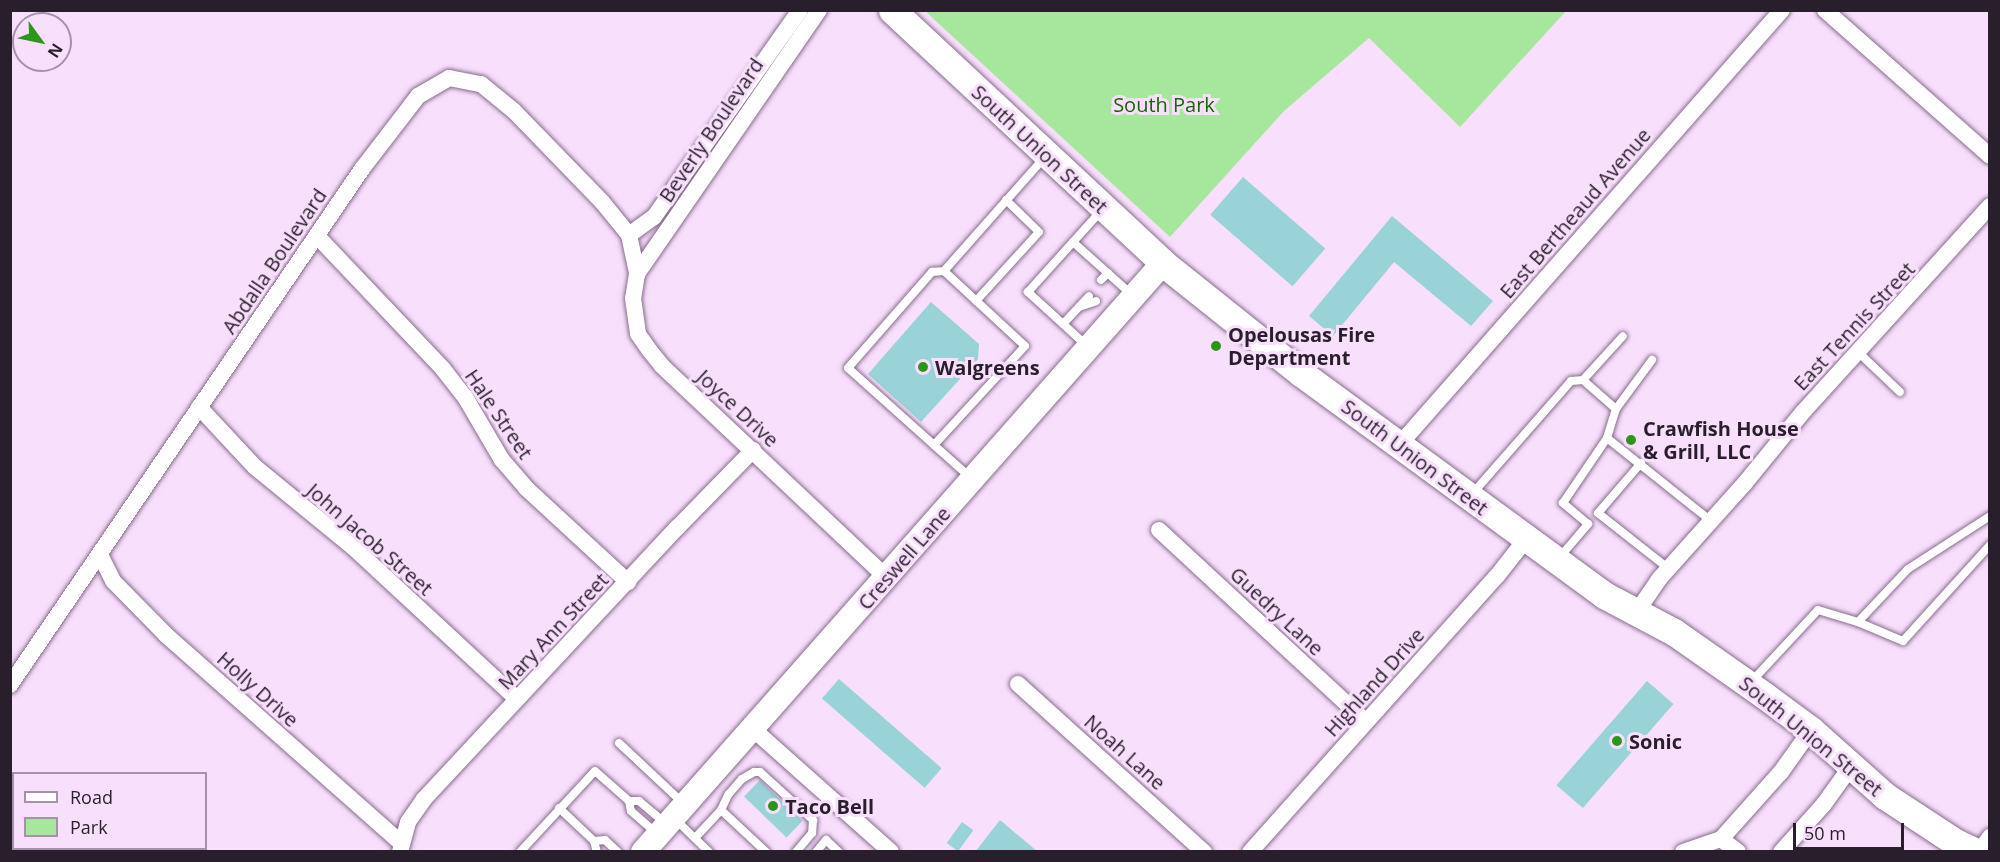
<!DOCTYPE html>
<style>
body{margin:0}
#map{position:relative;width:2000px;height:862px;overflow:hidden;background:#f8dffc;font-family:"Open Sans",sans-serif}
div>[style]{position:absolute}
.green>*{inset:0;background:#a7e69d}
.building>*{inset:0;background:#99d3d7;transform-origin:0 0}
.roads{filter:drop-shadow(0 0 2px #886c8d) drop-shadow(0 0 2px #886c8d)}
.lane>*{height:8px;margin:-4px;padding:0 4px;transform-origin:4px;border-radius:4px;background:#fff}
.street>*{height:16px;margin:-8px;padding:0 8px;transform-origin:8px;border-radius:8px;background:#fff}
.secondary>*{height:24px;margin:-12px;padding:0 12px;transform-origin:12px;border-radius:12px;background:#fff}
.primary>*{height:27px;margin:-13.5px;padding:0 13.5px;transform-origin:13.5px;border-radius:13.5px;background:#fff}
.dots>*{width:16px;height:16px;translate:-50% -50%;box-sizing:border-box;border:3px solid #f8dffc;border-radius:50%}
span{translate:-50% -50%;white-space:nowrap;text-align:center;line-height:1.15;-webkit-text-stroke:6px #f8dffc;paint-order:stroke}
.park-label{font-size:20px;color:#156505}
.street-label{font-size:20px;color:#291e2b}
.poi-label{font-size:20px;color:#291e2b;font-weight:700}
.left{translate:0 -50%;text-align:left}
.frame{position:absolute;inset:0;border:12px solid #291e2b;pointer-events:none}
.legend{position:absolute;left:12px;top:772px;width:195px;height:78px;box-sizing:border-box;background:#f8dffc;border:2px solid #a592a8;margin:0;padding:8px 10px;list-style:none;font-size:18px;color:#291e2b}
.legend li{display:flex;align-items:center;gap:12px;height:30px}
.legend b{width:30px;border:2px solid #a592a8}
.north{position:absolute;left:12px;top:12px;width:60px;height:60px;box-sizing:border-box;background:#f8dffc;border:2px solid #a592a8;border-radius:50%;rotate:123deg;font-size:16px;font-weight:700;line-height:24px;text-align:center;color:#291e2b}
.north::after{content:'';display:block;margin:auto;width:21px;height:27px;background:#2e951b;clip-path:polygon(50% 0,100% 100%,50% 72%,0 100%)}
.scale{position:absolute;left:1793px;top:823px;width:111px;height:27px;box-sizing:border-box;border:3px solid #291e2b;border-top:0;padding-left:8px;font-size:18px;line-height:21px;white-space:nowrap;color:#291e2b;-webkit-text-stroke:4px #f8dffc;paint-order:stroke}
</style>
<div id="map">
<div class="green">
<div style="clip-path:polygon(925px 11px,1566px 11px,1460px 127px,1369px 38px,1284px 111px,1170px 237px)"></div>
</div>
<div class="building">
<div style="left:1243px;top:177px;width:109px;height:50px;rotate:41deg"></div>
<div style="clip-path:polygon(1392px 216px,1493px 301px,1471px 326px,1394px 262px,1333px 336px,1309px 316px)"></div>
<div style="clip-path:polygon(931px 302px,979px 344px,978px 359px,921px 422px,868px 374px)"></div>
<div style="left:839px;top:679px;width:136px;height:26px;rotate:41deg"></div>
<div style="left:1647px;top:681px;width:35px;height:138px;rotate:41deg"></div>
<div style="left:760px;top:780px;width:59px;height:23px;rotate:44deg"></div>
<div style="clip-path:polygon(1000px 820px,1038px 852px,975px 852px)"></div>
<div style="left:962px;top:822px;width:14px;height:26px;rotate:36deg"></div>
</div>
<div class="roads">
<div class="lane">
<div style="left:1073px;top:242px;width:78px;rotate:41.9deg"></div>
<div style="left:1101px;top:280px;width:10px;rotate:-45deg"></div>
<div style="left:976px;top:301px;width:93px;rotate:-47.6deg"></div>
<div style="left:1039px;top:232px;width:46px;rotate:-135.9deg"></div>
<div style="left:1079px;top:307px;width:18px;rotate:-19deg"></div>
<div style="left:1063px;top:324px;width:38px;rotate:-47deg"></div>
<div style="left:1086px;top:345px;width:79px;rotate:-137.6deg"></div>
<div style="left:1028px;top:292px;width:109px;rotate:-48deg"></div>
<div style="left:1858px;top:352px;width:58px;rotate:43.6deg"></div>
<div style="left:1616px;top:409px;width:44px;rotate:-138.7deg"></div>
<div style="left:1583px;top:380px;width:59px;rotate:-47.7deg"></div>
<div style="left:1607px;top:438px;width:30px;rotate:-73deg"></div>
<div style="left:1616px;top:409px;width:61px;rotate:-53.7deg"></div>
<div style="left:934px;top:445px;width:115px;rotate:-138.2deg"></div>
<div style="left:848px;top:368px;width:128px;rotate:-48.8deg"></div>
<div style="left:932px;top:272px;width:12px;rotate:-5deg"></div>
<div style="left:1641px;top:463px;width:66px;rotate:130.7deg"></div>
<div style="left:1598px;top:513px;width:89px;rotate:38.2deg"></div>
<div style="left:972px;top:479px;width:51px;rotate:-138.2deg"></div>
<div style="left:934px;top:445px;width:134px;rotate:-47.4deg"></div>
<div style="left:1025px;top:346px;width:110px;rotate:-137.2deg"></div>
<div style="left:944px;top:271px;width:151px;rotate:-48.5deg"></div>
<div style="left:1473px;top:493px;width:149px;rotate:-48.8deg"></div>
<div style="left:1571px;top:381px;width:12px;rotate:-5deg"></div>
<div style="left:1559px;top:558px;width:45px;rotate:-49.5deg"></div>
<div style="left:1588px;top:524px;width:33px;rotate:-140deg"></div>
<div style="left:1563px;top:503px;width:78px;rotate:-55.9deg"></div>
<div style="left:1607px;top:438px;width:133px;rotate:38.6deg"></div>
<div style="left:1858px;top:622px;width:73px;rotate:-46.7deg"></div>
<div style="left:1908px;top:569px;width:98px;rotate:-32.9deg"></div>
<div style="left:1752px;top:681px;width:97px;rotate:-47.1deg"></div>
<div style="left:1818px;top:610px;width:42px;rotate:16.7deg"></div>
<div style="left:1858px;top:622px;width:49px;rotate:22.9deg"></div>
<div style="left:1903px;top:641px;width:130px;rotate:-47.8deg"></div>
<div style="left:619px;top:743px;width:89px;rotate:43.2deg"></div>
<div style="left:629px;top:801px;width:10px"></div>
<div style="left:639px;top:801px;width:34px;rotate:40deg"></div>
<div style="left:559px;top:808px;width:48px;rotate:43.3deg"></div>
<div style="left:594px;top:841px;width:11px;rotate:75deg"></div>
<div style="left:721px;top:810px;width:17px;rotate:-65deg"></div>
<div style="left:728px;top:795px;width:21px;rotate:-49deg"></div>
<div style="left:742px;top:779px;width:14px;rotate:-30deg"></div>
<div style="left:754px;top:772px;width:6px"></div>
<div style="left:760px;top:772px;width:72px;rotate:42.2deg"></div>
<div style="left:813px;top:820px;width:13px;rotate:94deg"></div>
<div style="left:812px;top:833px;width:25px;rotate:130deg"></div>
<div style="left:674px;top:818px;width:49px;rotate:44.2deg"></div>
<div style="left:695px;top:838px;width:38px;rotate:-47deg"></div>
<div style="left:721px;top:810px;width:62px;rotate:43deg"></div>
<div style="left:594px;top:841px;width:11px;rotate:-5deg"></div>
<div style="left:605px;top:840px;width:18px;rotate:43deg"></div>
<div style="left:520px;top:852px;width:110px;rotate:-47.2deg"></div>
<div style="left:595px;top:771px;width:45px;rotate:41.4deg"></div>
<div style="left:629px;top:801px;width:10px;rotate:79deg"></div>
<div style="left:631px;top:811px;width:33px;rotate:41deg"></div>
<div style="left:816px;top:852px;width:16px;rotate:-50deg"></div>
<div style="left:826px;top:840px;width:18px;rotate:43deg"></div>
</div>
<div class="street">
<div style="left:1825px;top:10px;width:220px;rotate:41.5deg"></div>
<div style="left:629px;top:235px;width:31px;rotate:-36deg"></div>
<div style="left:654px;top:217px;width:253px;rotate:-54.8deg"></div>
<div style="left:317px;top:236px;width:183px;rotate:46.5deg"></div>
<div style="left:443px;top:369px;width:36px;rotate:52deg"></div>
<div style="left:465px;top:397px;width:73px;rotate:59.6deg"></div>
<div style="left:502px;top:460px;width:37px;rotate:49deg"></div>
<div style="left:526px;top:488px;width:139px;rotate:42.7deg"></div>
<div style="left:637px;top:274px;width:321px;rotate:-55.4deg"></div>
<div style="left:199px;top:407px;width:82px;rotate:47deg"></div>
<div style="left:255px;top:467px;width:128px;rotate:39.3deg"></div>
<div style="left:354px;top:548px;width:222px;rotate:42.8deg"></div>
<div style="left:1400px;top:444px;width:578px;rotate:-48.65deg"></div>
<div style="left:1159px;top:530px;width:282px;rotate:42.8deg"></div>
<div style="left:100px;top:555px;width:29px;rotate:63deg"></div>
<div style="left:113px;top:581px;width:76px;rotate:45.5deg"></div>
<div style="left:166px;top:635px;width:315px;rotate:41.5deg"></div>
<div style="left:1636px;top:613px;width:42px;rotate:-55.6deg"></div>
<div style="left:1660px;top:578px;width:127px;rotate:-48.2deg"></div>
<div style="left:1745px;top:483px;width:92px;rotate:-50.8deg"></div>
<div style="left:1803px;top:412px;width:278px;rotate:-47.8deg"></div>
<div style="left:1018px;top:684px;width:251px;rotate:42.1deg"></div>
<div style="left:10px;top:685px;width:625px;rotate:-55.7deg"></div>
<div style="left:362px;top:169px;width:92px;rotate:-52.5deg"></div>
<div style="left:418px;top:96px;width:36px;rotate:-30deg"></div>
<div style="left:449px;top:78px;width:33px;rotate:11deg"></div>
<div style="left:481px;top:84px;width:43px;rotate:39.3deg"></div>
<div style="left:514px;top:111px;width:128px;rotate:45.9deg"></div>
<div style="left:603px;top:203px;width:41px;rotate:50.9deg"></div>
<div style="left:629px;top:235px;width:40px;rotate:78deg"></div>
<div style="left:637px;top:274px;width:24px;rotate:99deg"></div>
<div style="left:633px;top:298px;width:36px;rotate:82deg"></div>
<div style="left:638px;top:334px;width:21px;rotate:55deg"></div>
<div style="left:650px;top:351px;width:19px;rotate:51deg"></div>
<div style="left:662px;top:366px;width:309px;rotate:43.3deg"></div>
<div style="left:753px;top:729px;width:185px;rotate:41.7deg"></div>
<div style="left:10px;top:804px;width:5px;rotate:37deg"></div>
<div style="left:1721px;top:839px;width:21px;rotate:37deg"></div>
<div style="left:62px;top:848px;width:6px;rotate:45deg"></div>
<div style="left:400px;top:852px;width:31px;rotate:-75deg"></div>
<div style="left:408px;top:822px;width:28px;rotate:-55deg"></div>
<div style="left:424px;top:799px;width:371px;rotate:-47deg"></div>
<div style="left:677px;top:528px;width:109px;rotate:-45.7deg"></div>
<div style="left:1250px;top:852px;width:370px;rotate:-48.2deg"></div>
<div style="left:1497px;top:576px;width:47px;rotate:-51.9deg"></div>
<div style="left:1683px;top:852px;width:40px;rotate:-18.9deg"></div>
<div style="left:1721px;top:839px;width:90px;rotate:-48.2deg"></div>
<div style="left:1781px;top:772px;width:52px;rotate:-54.5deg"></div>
<div style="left:1781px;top:852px;width:64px;rotate:-48.1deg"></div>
<div style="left:1824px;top:804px;width:48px;rotate:-54.3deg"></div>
<div style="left:1979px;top:852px;width:19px;rotate:-54deg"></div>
</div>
<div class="secondary">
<div style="left:643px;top:852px;width:786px;rotate:-48.56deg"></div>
</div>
<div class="primary">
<div style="left:892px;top:10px;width:371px;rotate:43deg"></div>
<div style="left:1163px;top:263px;width:176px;rotate:38.6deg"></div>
<div style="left:1301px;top:373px;width:376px;rotate:36.2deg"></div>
<div style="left:1604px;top:595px;width:79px;rotate:27.9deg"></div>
<div style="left:1674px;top:632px;width:111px;rotate:35.1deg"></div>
<div style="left:1765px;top:696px;width:57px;rotate:36.5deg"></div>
<div style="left:1811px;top:730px;width:99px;rotate:41.7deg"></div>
<div style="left:1885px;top:796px;width:84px;rotate:33.3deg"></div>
<div style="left:1955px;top:842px;width:23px;rotate:25deg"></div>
</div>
</div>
<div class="dots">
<div style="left:1216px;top:346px;background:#2e951b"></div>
<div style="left:923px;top:367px;background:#2e951b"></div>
<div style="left:1631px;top:440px;background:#2e951b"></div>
<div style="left:1617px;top:741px;background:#2e951b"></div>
<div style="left:773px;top:806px;background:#2e951b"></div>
</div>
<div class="park-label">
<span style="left:1164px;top:104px">South Park</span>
</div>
<div class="street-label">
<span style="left:711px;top:130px;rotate:-56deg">Beverly Boulevard</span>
<span style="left:1040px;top:149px;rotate:43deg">South Union Street</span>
<span style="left:1575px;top:213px;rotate:-49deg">East Bertheaud Avenue</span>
<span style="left:274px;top:261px;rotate:-56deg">Abdalla Boulevard</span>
<span style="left:1854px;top:326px;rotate:-47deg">East Tennis Street</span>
<span style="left:738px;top:408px;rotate:43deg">Joyce Drive</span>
<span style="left:499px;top:414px;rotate:56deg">Hale Street</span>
<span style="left:1415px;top:457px;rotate:37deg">South Union Street</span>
<span style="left:370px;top:539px;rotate:41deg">John Jacob Street</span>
<span style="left:904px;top:558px;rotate:-49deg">Creswell Lane</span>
<span style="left:1277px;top:611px;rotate:43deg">Guedry Lane</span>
<span style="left:553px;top:631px;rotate:-47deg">Mary Ann Street</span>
<span style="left:1374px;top:682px;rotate:-48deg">Highland Drive</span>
<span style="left:258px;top:689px;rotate:42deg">Holly Drive</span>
<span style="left:1811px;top:736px;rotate:39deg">South Union Street</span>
<span style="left:1125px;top:752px;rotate:42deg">Noah Lane</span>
</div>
<div class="poi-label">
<span class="left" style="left:1228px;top:346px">Opelousas Fire<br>Department</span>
<span class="left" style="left:935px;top:367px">Walgreens</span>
<span class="left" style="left:1643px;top:440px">Crawfish House<br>&amp; Grill, LLC</span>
<span class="left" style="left:1629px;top:741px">Sonic</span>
<span class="left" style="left:785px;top:806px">Taco Bell</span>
</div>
<div class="frame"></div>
<ul class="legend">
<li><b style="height:8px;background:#fff"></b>Road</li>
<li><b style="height:16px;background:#a7e69d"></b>Park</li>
</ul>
<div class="north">N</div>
<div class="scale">50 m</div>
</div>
